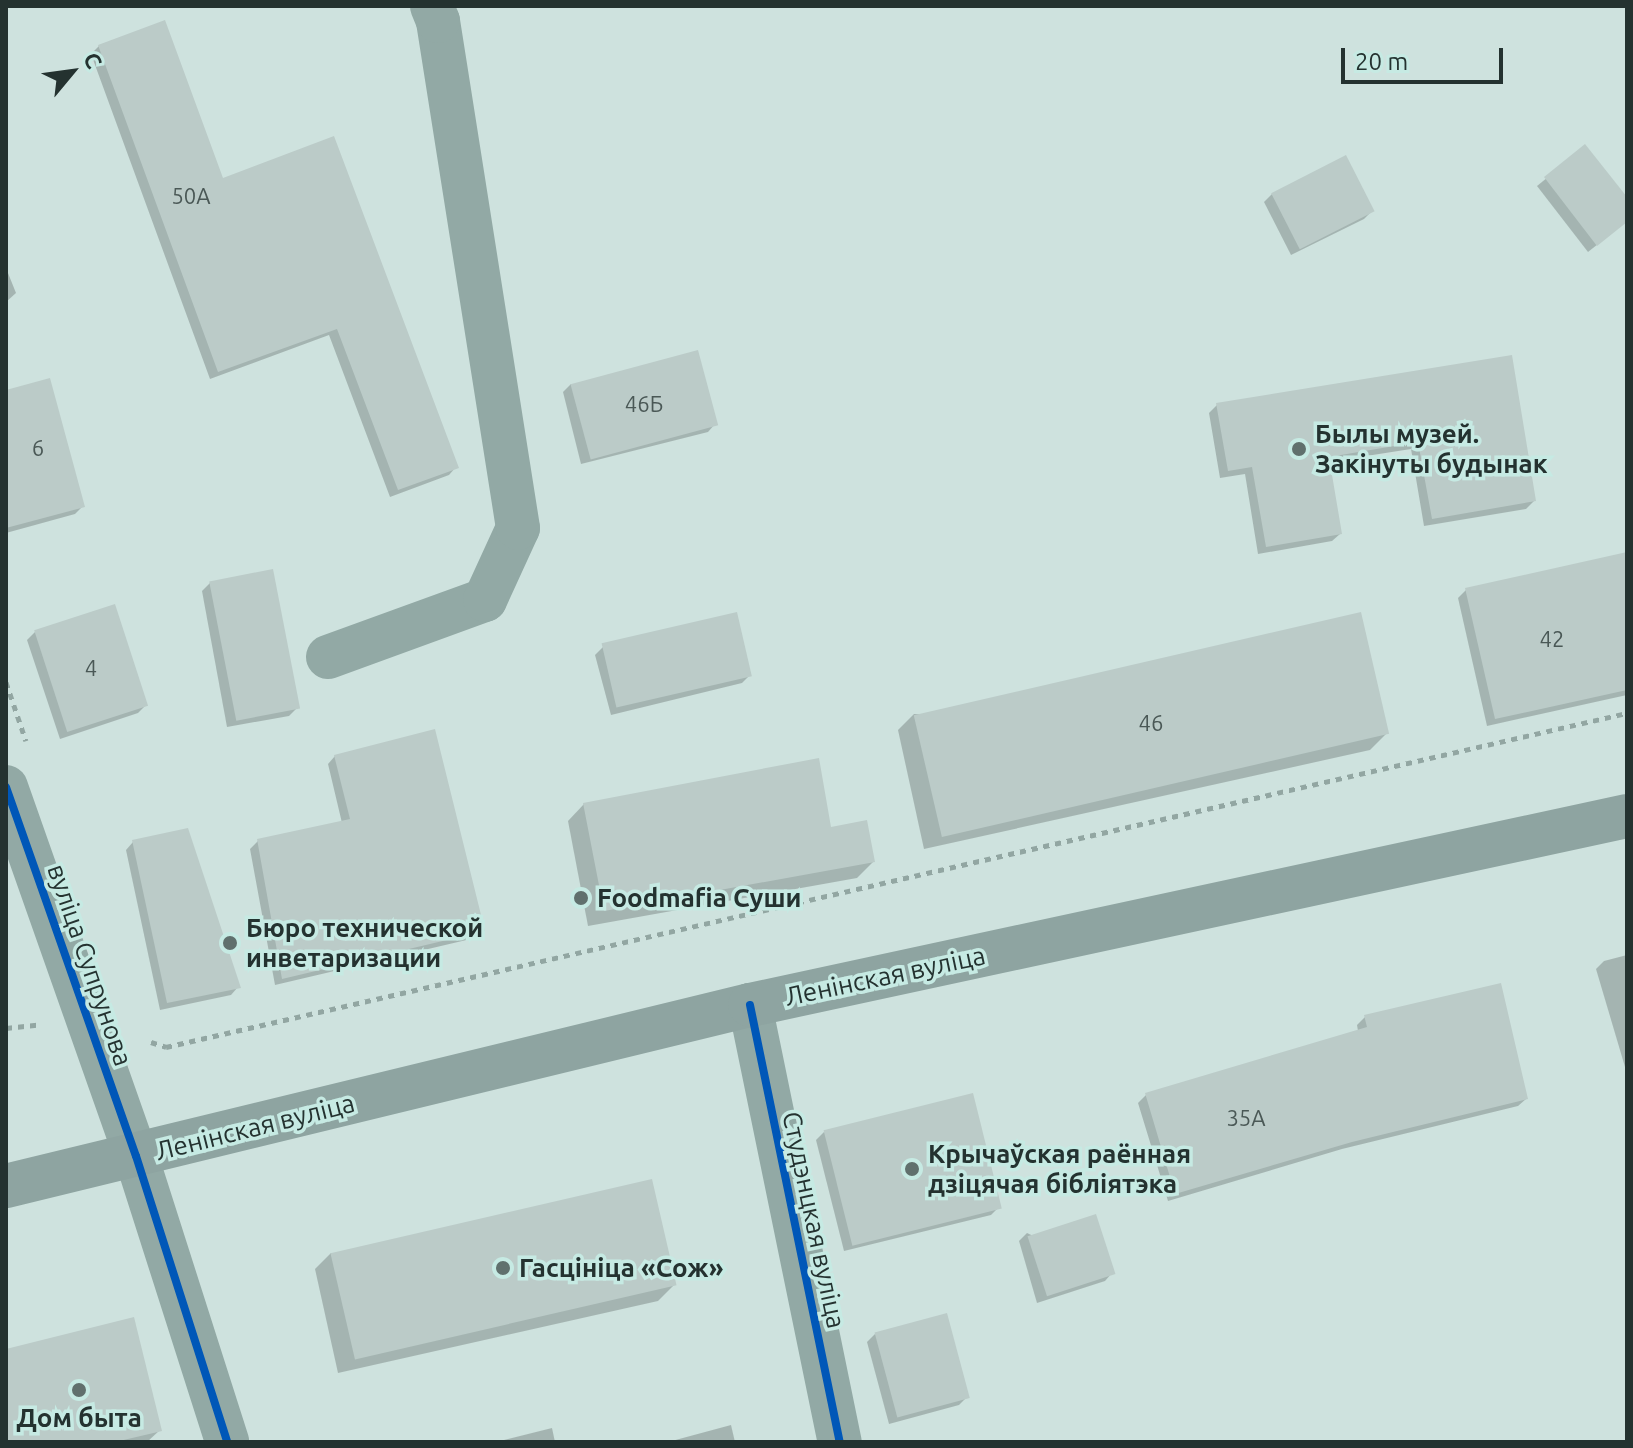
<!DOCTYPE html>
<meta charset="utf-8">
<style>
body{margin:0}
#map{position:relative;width:1633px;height:1448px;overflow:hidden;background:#cee2de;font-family:Ubuntu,sans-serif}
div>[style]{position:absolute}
.shadow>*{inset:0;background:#0003}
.building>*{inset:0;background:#bbcbc8;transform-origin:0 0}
.path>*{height:5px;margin-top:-2.5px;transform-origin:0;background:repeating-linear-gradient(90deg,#92a6a2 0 6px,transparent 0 12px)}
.minor>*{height:44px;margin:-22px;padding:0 22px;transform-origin:22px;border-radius:22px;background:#92a9a5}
.major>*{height:44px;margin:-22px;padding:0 22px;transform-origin:22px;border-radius:22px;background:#8ea4a1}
.cycleway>*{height:8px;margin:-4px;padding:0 4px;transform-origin:4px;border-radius:4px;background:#0057b8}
.dots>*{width:22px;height:22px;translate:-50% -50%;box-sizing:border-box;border:4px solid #c6eae3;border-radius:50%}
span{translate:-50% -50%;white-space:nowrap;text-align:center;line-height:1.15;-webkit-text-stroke:7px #c6eae3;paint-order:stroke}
.number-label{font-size:22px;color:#4a5856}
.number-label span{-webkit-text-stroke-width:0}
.poi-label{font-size:26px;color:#243230;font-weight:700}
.left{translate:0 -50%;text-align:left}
.street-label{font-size:26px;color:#243230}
.frame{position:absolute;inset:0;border:8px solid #243230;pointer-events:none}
.north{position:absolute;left:32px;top:32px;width:80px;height:80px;-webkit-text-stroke:6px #c6eae3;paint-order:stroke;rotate:61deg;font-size:22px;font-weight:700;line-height:32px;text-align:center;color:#243230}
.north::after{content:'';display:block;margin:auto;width:28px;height:36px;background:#243230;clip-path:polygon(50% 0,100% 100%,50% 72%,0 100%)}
.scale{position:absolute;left:1341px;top:48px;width:162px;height:36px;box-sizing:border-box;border:4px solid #243230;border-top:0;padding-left:10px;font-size:24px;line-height:28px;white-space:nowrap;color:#243230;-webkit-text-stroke:6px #c6eae3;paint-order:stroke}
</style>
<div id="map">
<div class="shadow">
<div style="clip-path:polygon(99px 46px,222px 181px,456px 467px,449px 475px,390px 497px,329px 335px,210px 379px,91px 54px)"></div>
<div style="clip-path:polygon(1585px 147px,1627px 201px,1627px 221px,1588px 252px,1537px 186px)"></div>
<div style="clip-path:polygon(1345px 158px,1372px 211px,1364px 219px,1291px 255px,1264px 202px,1272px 194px)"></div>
<div style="clip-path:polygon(6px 268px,16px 293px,6px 302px)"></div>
<div style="clip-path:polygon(1510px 357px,1534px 501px,1526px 509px,1424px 526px,1411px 449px,1328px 462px,1340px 534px,1332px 541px,1258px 554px,1245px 474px,1220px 478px,1209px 413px,1217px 405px)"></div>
<div style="clip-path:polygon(571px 384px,715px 424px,708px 432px,581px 464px,563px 392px)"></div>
<div style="clip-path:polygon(6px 392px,83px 506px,75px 514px,6px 533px)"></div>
<div style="clip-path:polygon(1627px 568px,1627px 695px,1487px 726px,1458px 598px,1466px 590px)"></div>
<div style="clip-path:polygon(210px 583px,297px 708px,289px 716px,227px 727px,202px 591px)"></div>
<div style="clip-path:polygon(35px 632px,146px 705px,138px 713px,60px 739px,27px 640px)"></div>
<div style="clip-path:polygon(603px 647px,750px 675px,742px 683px,611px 715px,595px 655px)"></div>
<div style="clip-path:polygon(914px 714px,1387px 733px,1370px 750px,924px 849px,898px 730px)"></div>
<div style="clip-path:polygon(335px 756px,483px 930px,475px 938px,275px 985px,250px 849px,258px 841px,342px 823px,328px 764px)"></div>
<div style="clip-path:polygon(584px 804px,829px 829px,873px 862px,857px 878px,588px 926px,568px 821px)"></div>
<div style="clip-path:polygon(133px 842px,238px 987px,231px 995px,160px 1010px,126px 850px)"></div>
<div style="clip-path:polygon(1627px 955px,1627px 1066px,1625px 1067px,1596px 969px,1604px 961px)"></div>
<div style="clip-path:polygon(1365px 1017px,1526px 1099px,1518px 1106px,1342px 1149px,1168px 1201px,1138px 1103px,1146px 1095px,1358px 1031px,1357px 1025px)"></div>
<div style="clip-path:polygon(824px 1132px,999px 1207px,991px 1215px,844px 1251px,816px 1140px)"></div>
<div style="clip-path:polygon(1027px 1233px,1112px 1273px,1105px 1281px,1037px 1303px,1019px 1241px)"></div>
<div style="clip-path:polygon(331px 1253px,674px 1285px,658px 1301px,338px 1373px,315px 1269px)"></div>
<div style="clip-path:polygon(875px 1334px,967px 1397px,959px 1405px,889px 1424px,867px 1342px)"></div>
<div style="clip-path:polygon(6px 1351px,160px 1430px,147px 1442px,6px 1442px)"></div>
<div style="clip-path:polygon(731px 1425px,735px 1442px,668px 1442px)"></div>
<div style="clip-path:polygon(552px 1428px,555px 1442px,496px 1442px)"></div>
</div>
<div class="building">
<div style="clip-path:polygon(165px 20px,223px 178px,334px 136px,459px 468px,398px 490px,337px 329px,218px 372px,98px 45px)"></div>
<div style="clip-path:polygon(1585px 144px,1627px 197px,1627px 222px,1597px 246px,1544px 177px)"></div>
<div style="left:1346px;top:155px;width:63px;height:84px;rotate:63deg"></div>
<div style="left:698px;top:350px;width:78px;height:132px;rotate:75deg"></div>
<div style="clip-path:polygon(1512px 355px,1536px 501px,1432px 519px,1418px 442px,1329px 457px,1342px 534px,1266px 547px,1252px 467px,1228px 471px,1216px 403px)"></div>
<div style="clip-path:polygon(50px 378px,85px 507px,6px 528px,6px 390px)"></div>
<div style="clip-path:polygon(1627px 552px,1627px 690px,1495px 719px,1465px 588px)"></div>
<div style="left:273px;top:569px;width:142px;height:65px;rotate:79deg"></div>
<div style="left:115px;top:604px;width:107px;height:85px;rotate:72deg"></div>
<div style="left:737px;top:612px;width:66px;height:139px;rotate:77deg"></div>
<div style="left:1361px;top:612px;width:125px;height:459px;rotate:77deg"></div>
<div style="clip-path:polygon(435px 729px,485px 931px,282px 979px,257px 839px,350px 819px,334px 755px)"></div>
<div style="clip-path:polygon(819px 758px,831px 827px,867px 820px,875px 862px,604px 911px,583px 803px)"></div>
<div style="clip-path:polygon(188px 828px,241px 988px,167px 1003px,132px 840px)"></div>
<div style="clip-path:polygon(1501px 983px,1528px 1099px,1352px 1142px,1175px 1194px,1145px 1093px,1367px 1027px,1364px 1015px)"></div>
<div style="left:973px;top:1093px;width:119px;height:154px;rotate:76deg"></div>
<div style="left:652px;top:1179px;width:109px;height:330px;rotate:77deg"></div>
<div style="left:1096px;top:1214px;width:63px;height:72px;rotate:72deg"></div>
<div style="left:947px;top:1313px;width:88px;height:75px;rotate:75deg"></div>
<div style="clip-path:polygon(134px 1317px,162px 1431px,115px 1442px,6px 1442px,6px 1349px)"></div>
</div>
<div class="path">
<div style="left:6px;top:682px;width:62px;rotate:71.3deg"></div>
<div style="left:6px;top:1028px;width:31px;rotate:-6deg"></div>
<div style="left:151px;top:1042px;width:16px;rotate:18deg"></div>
<div style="left:166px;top:1047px;width:1499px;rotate:-12.88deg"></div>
</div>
<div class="minor">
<div style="left:328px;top:657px;width:167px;rotate:-20deg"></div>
<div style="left:485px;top:600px;width:79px;rotate:-65.4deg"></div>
<div style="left:518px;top:528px;width:513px;rotate:-98.97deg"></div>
<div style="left:438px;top:21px;width:16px;rotate:-112deg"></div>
<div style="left:6px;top:787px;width:391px;rotate:70.6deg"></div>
<div style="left:136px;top:1156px;width:300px;rotate:72.3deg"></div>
<div style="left:750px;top:1005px;width:446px;rotate:78.4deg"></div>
</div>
<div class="major">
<div style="left:6px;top:1186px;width:766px;rotate:-13.67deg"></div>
<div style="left:750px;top:1005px;width:897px;rotate:-12.16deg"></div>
</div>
<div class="cycleway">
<div style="left:6px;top:787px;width:391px;rotate:70.6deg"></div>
<div style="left:136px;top:1156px;width:300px;rotate:72.3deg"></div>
<div style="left:750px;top:1005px;width:446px;rotate:78.4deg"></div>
</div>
<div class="dots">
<div style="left:1299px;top:449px;background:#60706d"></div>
<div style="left:581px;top:898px;background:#60706d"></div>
<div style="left:230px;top:943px;background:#60706d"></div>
<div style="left:912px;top:1169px;background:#60706d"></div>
<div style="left:503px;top:1268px;background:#60706d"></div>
<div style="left:79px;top:1390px;background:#60706d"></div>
</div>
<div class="number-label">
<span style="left:191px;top:196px">50А</span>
<span style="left:644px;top:404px">46Б</span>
<span style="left:38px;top:448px">6</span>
<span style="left:1552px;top:639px">42</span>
<span style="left:91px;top:668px">4</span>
<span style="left:1151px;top:723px">46</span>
<span style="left:1246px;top:1118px">35А</span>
</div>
<div class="poi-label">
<span class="left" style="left:1315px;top:449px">Былы музей.<br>Закінуты будынак</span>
<span class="left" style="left:597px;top:898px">Foodmafia Суши</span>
<span class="left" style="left:246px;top:943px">Бюро технической<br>инветаризации</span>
<span class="left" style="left:928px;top:1169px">Крычаўская раённая<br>дзіцячая бібліятэка</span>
<span class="left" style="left:519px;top:1268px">Гасцініца «Сож»</span>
<span style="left:79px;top:1418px">Дом быта</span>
</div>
<div class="street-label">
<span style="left:90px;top:965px;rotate:71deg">вуліца Супрунова</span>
<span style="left:885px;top:976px;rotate:-12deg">Ленінская вуліца</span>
<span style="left:255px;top:1127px;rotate:-14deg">Ленінская вуліца</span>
<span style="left:814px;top:1220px;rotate:78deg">Студэнцкая вуліца</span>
</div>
<div class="frame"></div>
<div class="north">С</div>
<div class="scale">20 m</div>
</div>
